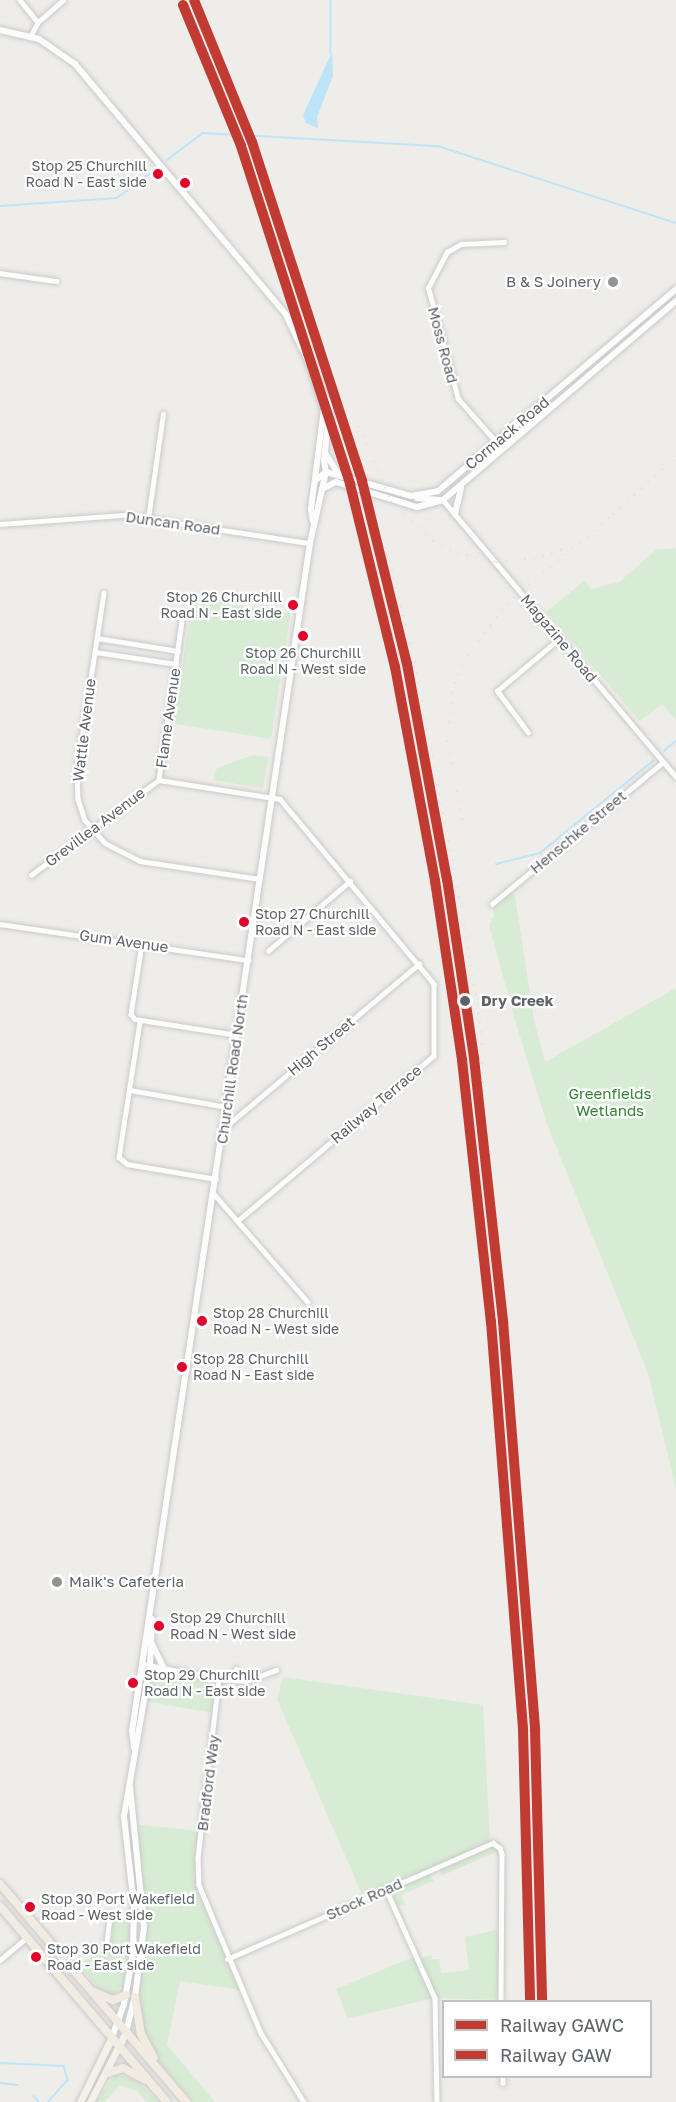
<!DOCTYPE html>
<style>
body{margin:0}
#map{position:relative;width:676px;height:2102px;overflow:hidden;background:#efede9;font-family:"Golos Text",sans-serif}
div>[style]{position:absolute}
.green>*{inset:0;background:#d8ebd4;transform-origin:0 0}
.water>*{inset:0;background:#bee4f8}
.stream>*{height:1.5px;margin:-0.75px;padding:0 0.75px;transform-origin:0.75px;border-radius:0.75px;background:#bee4f8}
.roads{filter:drop-shadow(0 0 2px #cacaca) drop-shadow(0 0 2px #cacaca)}
.street>*{height:4.5px;margin:-2.25px;padding:0 2.25px;transform-origin:2.25px;border-radius:2.25px;background:#fdfcfc}
.secondary>*{height:6px;margin:-3px;padding:0 3px;transform-origin:3px;border-radius:3px;background:#fdfcfc}
.primary>*{height:7px;margin:-3.5px;padding:0 3.5px;transform-origin:3.5px;border-radius:3.5px;background:#f4f1e9}
.highway>*{height:8px;margin:-4px;padding:0 4px;transform-origin:4px;border-radius:4px;background:#f1ebe2}
.rail>*{height:1.5px;margin-top:-0.75px;transform-origin:0;background:repeating-linear-gradient(90deg,#e4e4e4 0 1.5px,transparent 0 9.5px)}
.rail-1>*{height:10px;margin:-5px;padding:0 5px;transform-origin:5px;border-radius:5px;background:#c23b33}
.rail-2>*{height:10px;margin:-5px;padding:0 5px;transform-origin:5px;border-radius:5px;background:#c23b33}
.dots>*{width:16px;height:16px;translate:-50% -50%;box-sizing:border-box;border:3px solid #fff;border-radius:50%}
span{translate:-50% -50%;white-space:nowrap;text-align:center;line-height:1.15;-webkit-text-stroke:4.5px #fff;paint-order:stroke}
.bus-label{font-size:14px;color:#5e6368}
.right{translate:-100% -50%;text-align:right}
.left{translate:0 -50%;text-align:left}
.poi-label{font-size:15px;color:#5e6368}
.street-label{font-size:15px;color:#5e6368}
.stop-label{font-size:15px;color:#5e6368;font-weight:700}
.park-label{font-size:15px;color:#348331}
.legend{position:absolute;left:442px;top:2000px;width:210px;height:78px;box-sizing:border-box;background:#fff;border:2px solid #bfc1c3;margin:0;padding:8px 10px;list-style:none;font-size:18px;color:#5e6368}
.legend li{display:flex;align-items:center;gap:12px;height:30px}
.legend b{width:30px;border:2px solid #bfc1c3}
</style>
<div id="map">
<div class="green">
<div style="clip-path:polygon(676px 548px,676px 720px,662px 704px,640px 721px,546px 612px,584px 581px,591px 589px,619px 582px,656px 550px)"></div>
<div style="left:193px;top:598px;width:99px;height:127px;rotate:9deg"></div>
<div style="clip-path:polygon(253px 755px,269px 757px,263px 788px,213px 780px,217px 768px)"></div>
<div style="clip-path:polygon(509px 889px,515px 896px,534px 1020px,545px 1062px,676px 988px,676px 1489px,648px 1373px,547px 1124px,517px 1027px,489px 925px,494px 916px,492px 904px)"></div>
<div style="clip-path:polygon(159px 1671px,211px 1678px,216px 1685px,213px 1713px,146px 1701px,150px 1681px)"></div>
<div style="clip-path:polygon(283px 1677px,483px 1705px,490px 1843px,501px 1850px,441px 1876px,439px 1866px,427px 1872px,434px 1881px,401px 1895px,406px 1905px,394px 1907px,386px 1889px,364px 1899px,277px 1699px)"></div>
<div style="clip-path:polygon(132px 1824px,201px 1831px,199px 1885px,241px 1990px,180px 1981px,167px 2045px,215px 2102px,193px 2102px,150px 2052px,135px 1997px,143px 1943px)"></div>
<div style="clip-path:polygon(114px 1912px,126px 1916px,131px 1933px,124px 1984px,113px 1995px,99px 1989px,78px 1964px,96px 1955px,106px 1955px,111px 1948px)"></div>
<div style="clip-path:polygon(500px 1929px,501px 2000px,435px 1998px,348px 2018px,336px 1989px,416px 1956px,418px 1959px,431px 1955px,432px 1959px,439px 1959px,441px 1973px,469px 1970px,465px 1937px)"></div>
<div style="clip-path:polygon(122px 2075px,138px 2081px,159px 2102px,147px 2102px,137px 2091px,120px 2085px,105px 2102px,96px 2102px,114px 2077px)"></div>
</div>
<div class="water">
<div style="clip-path:polygon(332px 52px,333px 76px,317px 117px,318px 128px,306px 123px,303px 115px)"></div>
</div>
<div class="stream">
<div style="left:331px;top:0;width:53px;rotate:90deg"></div>
<div style="left:167px;top:160px;width:45px;rotate:-36.9deg"></div>
<div style="left:203px;top:133px;width:235px;rotate:3.2deg"></div>
<div style="left:438px;top:146px;width:250px;rotate:17.9deg"></div>
<div style="left:0;top:206px;width:117px;rotate:-3.9deg"></div>
<div style="left:117px;top:198px;width:47px;rotate:-36.4deg"></div>
<div style="left:664px;top:751px;width:16px;rotate:-40deg"></div>
<div style="left:496px;top:864px;width:45px;rotate:-14deg"></div>
<div style="left:540px;top:853px;width:146px;rotate:-39.2deg"></div>
<div style="left:0;top:2063px;width:64px;rotate:2.7deg"></div>
<div style="left:64px;top:2066px;width:15px;rotate:74deg"></div>
<div style="left:68px;top:2080px;width:29px;rotate:131deg"></div>
<div style="left:0;top:2083px;width:18px;rotate:6deg"></div>
<div style="left:34px;top:2096px;width:8px;rotate:50deg"></div>
</div>
<div class="roads">
<div class="street">
<div style="left:20px;top:0;width:28px;rotate:51deg"></div>
<div style="left:31px;top:35px;width:15px;rotate:-62deg"></div>
<div style="left:38px;top:22px;width:33px;rotate:-41deg"></div>
<div style="left:0;top:273px;width:57px;rotate:8.1deg"></div>
<div style="left:502px;top:449px;width:67px;rotate:-131.3deg"></div>
<div style="left:458px;top:399px;width:115px;rotate:-105.1deg"></div>
<div style="left:428px;top:288px;width:41px;rotate:-62.2deg"></div>
<div style="left:447px;top:252px;width:16px;rotate:-30deg"></div>
<div style="left:461px;top:244px;width:43px;rotate:-2.7deg"></div>
<div style="left:443px;top:500px;width:362px;rotate:49.9deg"></div>
<div style="left:148px;top:519px;width:106px;rotate:-81.9deg"></div>
<div style="left:0;top:524px;width:124px;rotate:-4.2deg"></div>
<div style="left:124px;top:515px;width:188px;rotate:8.6deg"></div>
<div style="left:104px;top:593px;width:180px;rotate:98.6deg"></div>
<div style="left:77px;top:771px;width:28px;rotate:88deg"></div>
<div style="left:78px;top:799px;width:22px;rotate:72deg"></div>
<div style="left:85px;top:820px;width:30px;rotate:49deg"></div>
<div style="left:105px;top:843px;width:39px;rotate:27deg"></div>
<div style="left:140px;top:861px;width:121px;rotate:8.5deg"></div>
<div style="left:183px;top:614px;width:168px;rotate:98.2deg"></div>
<div style="left:159px;top:780px;width:122px;rotate:8.9deg"></div>
<div style="left:280px;top:799px;width:241px;rotate:50.2deg"></div>
<div style="left:434px;top:984px;width:72px;rotate:90deg"></div>
<div style="left:434px;top:1056px;width:256px;rotate:139.9deg"></div>
<div style="left:97px;top:638px;width:82px;rotate:9.1deg"></div>
<div style="left:95px;top:652px;width:82px;rotate:8.4deg"></div>
<div style="left:528px;top:733px;width:52px;rotate:-126.4deg"></div>
<div style="left:497px;top:691px;width:82px;rotate:-40.1deg"></div>
<div style="left:31px;top:875px;width:159px;rotate:-36.6deg"></div>
<div style="left:492px;top:904px;width:222px;rotate:-39.7deg"></div>
<div style="left:0;top:924px;width:251px;rotate:8.3deg"></div>
<div style="left:142px;top:944px;width:71px;rotate:98.9deg"></div>
<div style="left:131px;top:1014px;width:6px;rotate:51deg"></div>
<div style="left:135px;top:1019px;width:103px;rotate:8.9deg"></div>
<div style="left:268px;top:951px;width:108px;rotate:-40.5deg"></div>
<div style="left:140px;top:1022px;width:137px;rotate:98.8deg"></div>
<div style="left:119px;top:1157px;width:11px;rotate:41deg"></div>
<div style="left:127px;top:1164px;width:90px;rotate:9.6deg"></div>
<div style="left:130px;top:1090px;width:98px;rotate:9.9deg"></div>
<div style="left:224px;top:1128px;width:255px;rotate:-40.1deg"></div>
<div style="left:214px;top:1194px;width:143px;rotate:49deg"></div>
<div style="left:143px;top:1664px;width:77px;rotate:11.2deg"></div>
<div style="left:219px;top:1679px;width:180px;rotate:96.7deg"></div>
<div style="left:198px;top:1858px;width:27px;rotate:88deg"></div>
<div style="left:199px;top:1885px;width:160px;rotate:67.3deg"></div>
<div style="left:261px;top:2033px;width:81px;rotate:58.1deg"></div>
<div style="left:219px;top:1679px;width:27px;rotate:4deg"></div>
<div style="left:246px;top:1681px;width:32px;rotate:-20deg"></div>
<div style="left:233px;top:1680px;width:11px;rotate:-75deg"></div>
<div style="left:386px;top:1889px;width:120px;rotate:65.8deg"></div>
<div style="left:435px;top:1998px;width:104px;rotate:88.9deg"></div>
<div style="left:106px;top:1947px;width:32px;rotate:-83deg"></div>
<div style="left:227px;top:1959px;width:290px;rotate:-23.6deg"></div>
<div style="left:493px;top:1843px;width:9px;rotate:36deg"></div>
<div style="left:500px;top:1848px;width:6px;rotate:72deg"></div>
<div style="left:502px;top:1854px;width:148px;rotate:90.4deg"></div>
<div style="left:0;top:1960px;width:35px;rotate:-40deg"></div>
<div style="left:503px;top:2076px;width:7px;rotate:90deg"></div>
</div>
<div class="secondary">
<div style="left:0;top:30px;width:40px;rotate:13deg"></div>
<div style="left:39px;top:39px;width:44px;rotate:34.8deg"></div>
<div style="left:75px;top:64px;width:328px;rotate:49.9deg"></div>
<div style="left:286px;top:315px;width:102px;rotate:64.4deg"></div>
<div style="left:330px;top:407px;width:53px;rotate:96.5deg"></div>
<div style="left:324px;top:460px;width:12px;rotate:81deg"></div>
<div style="left:326px;top:472px;width:73px;rotate:102.7deg"></div>
<div style="left:310px;top:543px;width:1201px;rotate:98.52deg"></div>
<div style="left:132px;top:1731px;width:17px;rotate:83deg"></div>
<div style="left:305px;top:351px;width:61px;rotate:71.9deg"></div>
<div style="left:324px;top:409px;width:101px;rotate:97.4deg"></div>
<div style="left:311px;top:509px;width:12px;rotate:81deg"></div>
<div style="left:325px;top:453px;width:24px;rotate:57deg"></div>
<div style="left:316px;top:480px;width:13px;rotate:-39deg"></div>
<div style="left:326px;top:472px;width:88px;rotate:15.8deg"></div>
<div style="left:411px;top:496px;width:27px;rotate:-10deg"></div>
<div style="left:438px;top:491px;width:312px;rotate:-40.3deg"></div>
<div style="left:322px;top:489px;width:16px;rotate:-27deg"></div>
<div style="left:336px;top:482px;width:85px;rotate:17.2deg"></div>
<div style="left:417px;top:507px;width:27px;rotate:-15deg"></div>
<div style="left:443px;top:500px;width:306px;rotate:-40.5deg"></div>
<div style="left:417px;top:498px;width:22px;rotate:5deg"></div>
<div style="left:455px;top:514px;width:27px;rotate:-77deg"></div>
<div style="left:152px;top:1644px;width:25px;rotate:64deg"></div>
<div style="left:126px;top:2032px;width:36px;rotate:-76deg"></div>
<div style="left:135px;top:1997px;width:71px;rotate:-82.7deg"></div>
<div style="left:144px;top:1927px;width:141px;rotate:-95.7deg"></div>
<div style="left:112px;top:2037px;width:35px;rotate:-70deg"></div>
<div style="left:124px;top:2004px;width:52px;rotate:-80deg"></div>
<div style="left:133px;top:1953px;width:46px;rotate:-88.8deg"></div>
<div style="left:134px;top:1907px;width:92px;rotate:-96.3deg"></div>
<div style="left:124px;top:1816px;width:153px;rotate:-80.2deg"></div>
<div style="left:150px;top:1665px;width:46px;rotate:-87.5deg"></div>
</div>
<div class="primary">
<div style="left:80px;top:2102px;width:72px;rotate:-63.8deg"></div>
<div style="left:90px;top:2102px;width:79px;rotate:-62.8deg"></div>
</div>
<div class="highway">
<div style="left:0;top:1884px;width:287px;rotate:49.5deg"></div>
<div style="left:0;top:1906px;width:257px;rotate:49.6deg"></div>
<div style="left:94px;top:1992px;width:21px;rotate:23deg"></div>
<div style="left:113px;top:2000px;width:14px;rotate:-21deg"></div>
<div style="left:135px;top:1997px;width:37px;rotate:81deg"></div>
<div style="left:141px;top:2034px;width:27px;rotate:62deg"></div>
<div style="left:108px;top:2073px;width:16px;rotate:-18deg"></div>
<div style="left:123px;top:2068px;width:24px;rotate:28deg"></div>
</div>
</div>
<div class="rail">
<div style="left:359px;top:426px;width:82px;rotate:66.9deg"></div>
<div style="left:391px;top:501px;width:58px;rotate:43.6deg"></div>
<div style="left:433px;top:541px;width:27px;rotate:27deg"></div>
<div style="left:457px;top:553px;width:40px;rotate:13deg"></div>
<div style="left:496px;top:562px;width:37px;rotate:-5deg"></div>
<div style="left:533px;top:559px;width:35px;rotate:-18deg"></div>
<div style="left:373px;top:512px;width:51px;rotate:70.5deg"></div>
<div style="left:390px;top:560px;width:106px;rotate:76.4deg"></div>
<div style="left:415px;top:663px;width:270px;rotate:79.3deg"></div>
<div style="left:465px;top:928px;width:107px;rotate:80.9deg"></div>
<div style="left:482px;top:1034px;width:75px;rotate:89.2deg"></div>
<div style="left:462px;top:820px;width:79px;rotate:-100.9deg"></div>
<div style="left:447px;top:742px;width:49px;rotate:-84.2deg"></div>
<div style="left:452px;top:693px;width:31px;rotate:-71deg"></div>
<div style="left:462px;top:664px;width:74px;rotate:-53.7deg"></div>
<div style="left:506px;top:604px;width:139px;rotate:-39.8deg"></div>
<div style="left:613px;top:515px;width:86px;rotate:-43.1deg"></div>
</div>
<div class="rail-1">
<div style="left:194px;top:0;width:153px;rotate:67.8deg"></div>
<div style="left:252px;top:142px;width:356px;rotate:72deg"></div>
<div style="left:362px;top:481px;width:188px;rotate:76.2deg"></div>
<div style="left:407px;top:664px;width:219px;rotate:79.5deg"></div>
<div style="left:447px;top:879px;width:181px;rotate:81.4deg"></div>
<div style="left:474px;top:1058px;width:265px;rotate:83.7deg"></div>
<div style="left:503px;top:1321px;width:409px;rotate:85.5deg"></div>
<div style="left:535px;top:1729px;width:273px;rotate:88.5deg"></div>
</div>
<div class="rail-2">
<div style="left:183px;top:5px;width:152px;rotate:67.6deg"></div>
<div style="left:241px;top:146px;width:355px;rotate:72.1deg"></div>
<div style="left:350px;top:484px;width:188px;rotate:76.2deg"></div>
<div style="left:395px;top:667px;width:218px;rotate:79.4deg"></div>
<div style="left:435px;top:881px;width:181px;rotate:81.4deg"></div>
<div style="left:462px;top:1060px;width:264px;rotate:83.7deg"></div>
<div style="left:491px;top:1322px;width:409px;rotate:85.5deg"></div>
<div style="left:523px;top:1730px;width:272px;rotate:88.5deg"></div>
</div>
<div class="dots">
<div style="left:158px;top:174px;background:#e4002b"></div>
<div style="left:185px;top:183px;background:#e4002b"></div>
<div style="left:613px;top:282px;background:#919395"></div>
<div style="left:293px;top:605px;background:#e4002b"></div>
<div style="left:303px;top:636px;background:#e4002b"></div>
<div style="left:244px;top:922px;background:#e4002b"></div>
<div style="left:465px;top:1001px;background:#5e6368"></div>
<div style="left:202px;top:1321px;background:#e4002b"></div>
<div style="left:182px;top:1367px;background:#e4002b"></div>
<div style="left:57px;top:1582px;background:#919395"></div>
<div style="left:159px;top:1626px;background:#e4002b"></div>
<div style="left:133px;top:1683px;background:#e4002b"></div>
<div style="left:30px;top:1907px;background:#e4002b"></div>
<div style="left:36px;top:1957px;background:#e4002b"></div>
</div>
<div class="bus-label">
<span class="right" style="left:147px;top:174px">Stop 25 Churchill<br>Road N - East side</span>
<span class="right" style="left:282px;top:605px">Stop 26 Churchill<br>Road N - East side</span>
<span style="left:303px;top:661px">Stop 26 Churchill<br>Road N - West side</span>
<span class="left" style="left:255px;top:922px">Stop 27 Churchill<br>Road N - East side</span>
<span class="left" style="left:213px;top:1321px">Stop 28 Churchill<br>Road N - West side</span>
<span class="left" style="left:193px;top:1367px">Stop 28 Churchill<br>Road N - East side</span>
<span class="left" style="left:170px;top:1626px">Stop 29 Churchill<br>Road N - West side</span>
<span class="left" style="left:144px;top:1683px">Stop 29 Churchill<br>Road N - East side</span>
<span class="left" style="left:41px;top:1907px">Stop 30 Port Wakefield<br>Road - West side</span>
<span class="left" style="left:47px;top:1957px">Stop 30 Port Wakefield<br>Road - East side</span>
</div>
<div class="poi-label">
<span class="right" style="left:601px;top:282px">B &amp; S Joinery</span>
<span class="left" style="left:69px;top:1582px">Maik's Cafeteria</span>
</div>
<div class="street-label">
<span style="left:443px;top:345px;rotate:75deg">Moss Road</span>
<span style="left:507px;top:433px;rotate:-40deg">Cormack Road</span>
<span style="left:173px;top:523px;rotate:8deg">Duncan Road</span>
<span style="left:559px;top:638px;rotate:50deg">Magazine Road</span>
<span style="left:168px;top:718px;rotate:-82deg">Flame Avenue</span>
<span style="left:84px;top:730px;rotate:-83deg">Wattle Avenue</span>
<span style="left:95px;top:827px;rotate:-37deg">Grevillea Avenue</span>
<span style="left:578px;top:832px;rotate:-40deg">Henschke Street</span>
<span style="left:124px;top:941px;rotate:8deg">Gum Avenue</span>
<span style="left:321px;top:1046px;rotate:-40deg">High Street</span>
<span style="left:232px;top:1069px;rotate:-82deg">Churchill Road North</span>
<span style="left:376px;top:1104px;rotate:-40deg">Railway Terrace</span>
<span style="left:208px;top:1783px;rotate:-83deg">Bradford Way</span>
<span style="left:364px;top:1899px;rotate:-24deg">Stock Road</span>
</div>
<div class="stop-label">
<span class="left" style="left:481px;top:1001px">Dry Creek</span>
</div>
<div class="park-label">
<span style="left:610px;top:1102px">Greenfields<br>Wetlands</span>
</div>
<ul class="legend">
<li><b style="height:8px;background:#c23b33"></b>Railway GAWC</li>
<li><b style="height:8px;background:#c23b33"></b>Railway GAW</li>
</ul>
</div>
